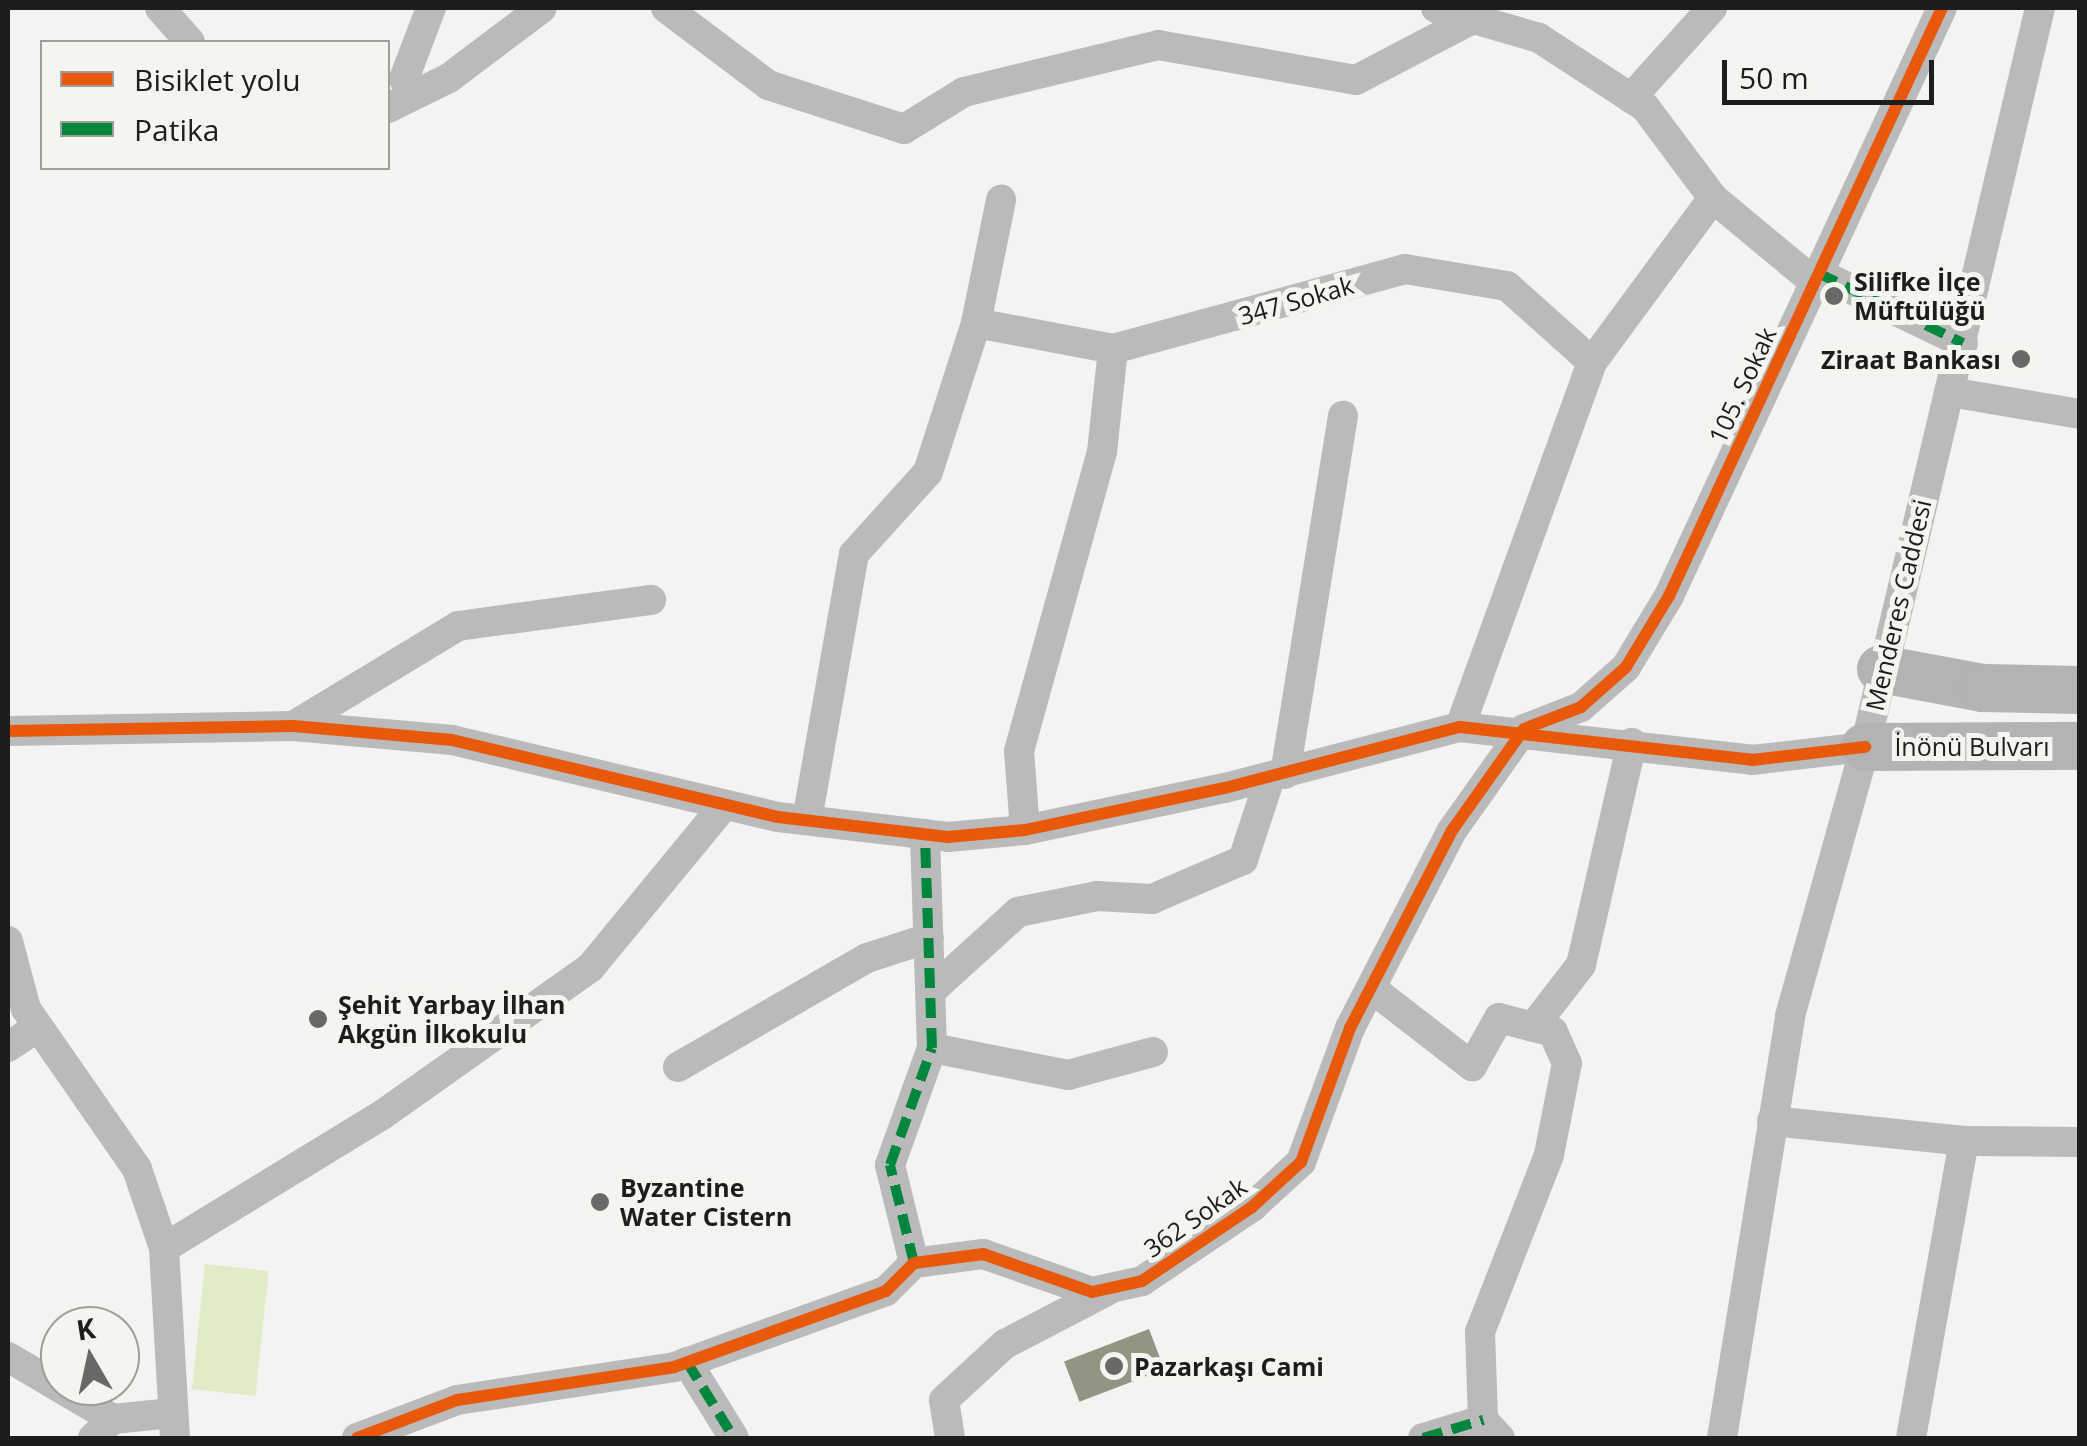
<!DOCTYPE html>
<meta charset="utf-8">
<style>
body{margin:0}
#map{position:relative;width:2087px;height:1446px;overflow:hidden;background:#f3f4f1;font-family:"Open Sans",sans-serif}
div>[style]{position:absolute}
.green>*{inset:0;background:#e1ebc7;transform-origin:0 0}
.building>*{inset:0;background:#929582;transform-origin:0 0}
.street>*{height:30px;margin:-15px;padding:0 15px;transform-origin:15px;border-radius:15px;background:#bababa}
.primary>*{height:48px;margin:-24px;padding:0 24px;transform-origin:24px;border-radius:24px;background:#b2b3b2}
.quiet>*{height:10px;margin-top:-5px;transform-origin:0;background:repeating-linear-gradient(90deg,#00873e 0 20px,transparent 0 30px)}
.cycleway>*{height:12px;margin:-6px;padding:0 6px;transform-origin:6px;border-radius:6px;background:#e8590c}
.dots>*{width:28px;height:28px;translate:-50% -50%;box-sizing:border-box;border:5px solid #f3f5f0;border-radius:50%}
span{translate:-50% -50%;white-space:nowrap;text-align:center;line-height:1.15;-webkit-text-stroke:10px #f3f5f0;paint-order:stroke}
.poi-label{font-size:25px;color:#1d1e1c;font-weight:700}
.left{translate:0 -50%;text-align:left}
.right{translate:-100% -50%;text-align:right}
.street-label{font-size:25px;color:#1d1e1c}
.frame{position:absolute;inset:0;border:10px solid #1d1e1c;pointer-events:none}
.legend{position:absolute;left:40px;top:40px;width:350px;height:130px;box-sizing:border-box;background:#f3f5f0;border:2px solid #9d9f9b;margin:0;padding:12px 18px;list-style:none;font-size:30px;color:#1d1e1c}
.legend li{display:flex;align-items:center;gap:20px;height:50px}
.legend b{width:50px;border:2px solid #9d9f9b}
.north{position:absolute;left:40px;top:1306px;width:100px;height:100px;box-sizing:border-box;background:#f3f5f0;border:2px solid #9d9f9b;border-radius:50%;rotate:351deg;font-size:28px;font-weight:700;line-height:40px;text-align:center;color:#1d1e1c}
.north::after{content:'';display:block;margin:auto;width:35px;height:45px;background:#686967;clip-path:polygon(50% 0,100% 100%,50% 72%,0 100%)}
.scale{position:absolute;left:1722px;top:60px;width:212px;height:45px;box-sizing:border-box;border:5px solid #1d1e1c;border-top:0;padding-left:12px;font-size:30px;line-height:35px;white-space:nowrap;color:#1d1e1c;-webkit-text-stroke:8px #f3f5f0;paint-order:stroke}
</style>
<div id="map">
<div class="green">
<div style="left:205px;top:1264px;width:64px;height:126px;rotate:6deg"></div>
</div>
<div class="building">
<div style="left:1149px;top:1329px;width:43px;height:91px;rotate:69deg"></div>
</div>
<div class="street">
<div style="left:160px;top:8px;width:45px;rotate:48.6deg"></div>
<div style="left:666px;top:8px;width:128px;rotate:37deg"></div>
<div style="left:768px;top:85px;width:143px;rotate:17.9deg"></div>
<div style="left:904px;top:129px;width:70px;rotate:-31.7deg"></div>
<div style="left:964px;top:92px;width:200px;rotate:-13.6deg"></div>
<div style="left:1158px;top:45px;width:201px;rotate:10deg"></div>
<div style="left:1356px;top:80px;width:130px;rotate:-27.6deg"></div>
<div style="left:1436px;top:8px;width:107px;rotate:16.2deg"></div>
<div style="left:1539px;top:38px;width:126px;rotate:33.1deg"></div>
<div style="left:1645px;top:107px;width:114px;rotate:53.2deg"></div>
<div style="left:1713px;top:198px;width:131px;rotate:39.7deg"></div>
<div style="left:404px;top:79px;width:76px;rotate:-69.2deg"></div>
<div style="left:1631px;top:98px;width:121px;rotate:-48deg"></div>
<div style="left:388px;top:108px;width:68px;rotate:-26.2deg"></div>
<div style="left:449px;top:78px;width:116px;rotate:-37deg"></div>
<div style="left:1818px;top:273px;width:161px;rotate:25.8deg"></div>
<div style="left:976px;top:323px;width:139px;rotate:10.7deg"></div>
<div style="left:1113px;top:349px;width:303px;rotate:-15.3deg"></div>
<div style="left:1405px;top:269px;width:103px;rotate:9.5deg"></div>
<div style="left:1507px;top:286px;width:114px;rotate:41.8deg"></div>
<div style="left:1950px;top:392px;width:132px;rotate:9.6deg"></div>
<div style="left:293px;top:726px;width:193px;rotate:-31.2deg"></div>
<div style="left:458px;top:626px;width:195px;rotate:-7.7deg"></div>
<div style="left:1460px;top:727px;width:388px;rotate:-70.1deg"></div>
<div style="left:1592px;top:362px;width:204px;rotate:-53.6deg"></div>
<div style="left:8px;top:731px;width:285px;rotate:-1deg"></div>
<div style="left:293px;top:726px;width:160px;rotate:5deg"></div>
<div style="left:452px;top:740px;width:335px;rotate:13.3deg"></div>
<div style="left:778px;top:817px;width:171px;rotate:6.7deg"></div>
<div style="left:948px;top:837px;width:77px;rotate:-5.2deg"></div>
<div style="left:1025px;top:830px;width:204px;rotate:-11.9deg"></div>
<div style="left:1225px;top:788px;width:243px;rotate:-14.6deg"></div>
<div style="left:1460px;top:727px;width:294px;rotate:6.4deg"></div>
<div style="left:1752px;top:760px;width:114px;rotate:-6.6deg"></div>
<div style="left:1285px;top:774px;width:363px;rotate:-80.8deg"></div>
<div style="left:807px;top:820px;width:270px;rotate:-80deg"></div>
<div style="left:854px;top:554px;width:110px;rotate:-47.9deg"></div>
<div style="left:928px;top:472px;width:157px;rotate:-72.1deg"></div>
<div style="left:976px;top:323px;width:126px;rotate:-78.5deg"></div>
<div style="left:1025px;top:830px;width:79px;rotate:-94.3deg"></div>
<div style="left:1019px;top:751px;width:310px;rotate:-74.5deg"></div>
<div style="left:1102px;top:452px;width:104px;rotate:-83.9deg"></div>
<div style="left:8px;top:941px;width:70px;rotate:75.2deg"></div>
<div style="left:26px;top:1009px;width:195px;rotate:55.2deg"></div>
<div style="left:137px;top:1169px;width:83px;rotate:71.1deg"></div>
<div style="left:164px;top:1248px;width:190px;rotate:86.7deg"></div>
<div style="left:1371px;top:988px;width:128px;rotate:37.7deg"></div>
<div style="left:1472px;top:1066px;width:55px;rotate:-60.6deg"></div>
<div style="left:1499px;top:1018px;width:56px;rotate:14.5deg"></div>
<div style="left:1553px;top:1032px;width:34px;rotate:66deg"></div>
<div style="left:1567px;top:1063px;width:94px;rotate:101.1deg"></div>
<div style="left:1549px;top:1155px;width:190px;rotate:111.3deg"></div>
<div style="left:1480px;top:1332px;width:88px;rotate:88deg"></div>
<div style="left:1483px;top:1420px;width:25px;rotate:47deg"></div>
<div style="left:931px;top:991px;width:118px;rotate:-42.2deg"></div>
<div style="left:1018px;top:912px;width:81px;rotate:-11.4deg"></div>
<div style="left:1097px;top:896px;width:55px;rotate:3.1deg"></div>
<div style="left:1152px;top:899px;width:99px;rotate:-23.2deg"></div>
<div style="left:1243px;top:860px;width:86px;rotate:-71.8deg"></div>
<div style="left:1533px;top:1027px;width:78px;rotate:-52.3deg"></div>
<div style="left:1581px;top:965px;width:228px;rotate:-77.1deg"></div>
<div style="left:8px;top:1047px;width:36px;rotate:-34deg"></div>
<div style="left:932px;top:1048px;width:139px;rotate:11.2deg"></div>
<div style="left:1068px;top:1075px;width:88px;rotate:-15.1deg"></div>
<div style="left:678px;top:1067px;width:218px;rotate:-30deg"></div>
<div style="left:867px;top:958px;width:65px;rotate:-17.9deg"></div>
<div style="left:1772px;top:1121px;width:193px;rotate:5.9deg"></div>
<div style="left:1964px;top:1141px;width:116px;rotate:0.5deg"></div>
<div style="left:164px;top:1248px;width:255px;rotate:-31.4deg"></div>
<div style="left:382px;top:1115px;width:255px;rotate:-35.3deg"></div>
<div style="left:590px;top:968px;width:212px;rotate:-50.5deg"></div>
<div style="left:914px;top:1263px;width:101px;rotate:-103.8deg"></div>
<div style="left:890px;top:1165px;width:124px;rotate:-70.3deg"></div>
<div style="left:932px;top:1048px;width:214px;rotate:-91.9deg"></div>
<div style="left:8px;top:1357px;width:122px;rotate:30.6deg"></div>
<div style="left:687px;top:1362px;width:89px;rotate:58.3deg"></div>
<div style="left:93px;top:1438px;width:28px;rotate:-44deg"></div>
<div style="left:113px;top:1419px;width:59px;rotate:-5.8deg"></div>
<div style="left:357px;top:1438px;width:107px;rotate:-20.8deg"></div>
<div style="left:457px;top:1400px;width:219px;rotate:-8.6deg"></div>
<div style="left:674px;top:1367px;width:225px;rotate:-19.7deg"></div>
<div style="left:886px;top:1291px;width:40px;rotate:-45deg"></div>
<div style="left:914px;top:1263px;width:70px;rotate:-7.4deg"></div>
<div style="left:983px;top:1254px;width:115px;rotate:19.2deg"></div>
<div style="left:1092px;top:1292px;width:51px;rotate:-12.4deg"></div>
<div style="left:1142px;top:1281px;width:133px;rotate:-33.9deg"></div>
<div style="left:1252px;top:1207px;width:67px;rotate:-42.6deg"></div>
<div style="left:1301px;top:1162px;width:143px;rotate:-69.9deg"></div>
<div style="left:1350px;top:1028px;width:220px;rotate:-62.7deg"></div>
<div style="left:1451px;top:832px;width:126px;rotate:-54.7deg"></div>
<div style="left:1524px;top:729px;width:61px;rotate:-21.1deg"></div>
<div style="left:1581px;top:707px;width:60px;rotate:-41.6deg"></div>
<div style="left:1626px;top:667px;width:83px;rotate:-58.8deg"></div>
<div style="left:1669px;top:596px;width:648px;rotate:-65.1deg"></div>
<div style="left:950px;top:1438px;width:38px;rotate:-99deg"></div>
<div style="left:944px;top:1400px;width:83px;rotate:-42.6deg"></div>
<div style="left:1005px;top:1344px;width:115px;rotate:-27.5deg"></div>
<div style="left:1423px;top:1438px;width:63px;rotate:-16.7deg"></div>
<div style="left:1722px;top:1438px;width:427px;rotate:-80.8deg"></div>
<div style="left:1790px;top:1016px;width:279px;rotate:-74.4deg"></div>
<div style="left:1865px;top:747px;width:759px;rotate:-76.68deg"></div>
<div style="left:1911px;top:1438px;width:302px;rotate:-79.9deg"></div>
</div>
<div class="primary">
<div style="left:1881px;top:669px;width:104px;rotate:10.6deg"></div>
<div style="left:1983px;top:688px;width:97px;rotate:1.2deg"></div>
<div style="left:1865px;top:747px;width:215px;rotate:-0.3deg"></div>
</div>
<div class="quiet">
<div style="left:1818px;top:273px;width:161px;rotate:25.8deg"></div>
<div style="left:914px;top:1263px;width:101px;rotate:-103.8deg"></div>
<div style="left:890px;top:1165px;width:124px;rotate:-70.3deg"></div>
<div style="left:932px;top:1048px;width:214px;rotate:-91.9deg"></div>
<div style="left:687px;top:1362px;width:89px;rotate:58.3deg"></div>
<div style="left:1423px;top:1438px;width:63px;rotate:-16.7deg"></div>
</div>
<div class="cycleway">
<div style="left:8px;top:731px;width:285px;rotate:-1deg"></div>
<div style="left:293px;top:726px;width:160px;rotate:5deg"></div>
<div style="left:452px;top:740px;width:335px;rotate:13.3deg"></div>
<div style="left:778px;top:817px;width:171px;rotate:6.7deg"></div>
<div style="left:948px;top:837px;width:77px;rotate:-5.2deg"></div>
<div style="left:1025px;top:830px;width:204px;rotate:-11.9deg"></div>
<div style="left:1225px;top:788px;width:243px;rotate:-14.6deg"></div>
<div style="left:1460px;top:727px;width:294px;rotate:6.4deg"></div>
<div style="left:1752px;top:760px;width:114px;rotate:-6.6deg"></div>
<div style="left:357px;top:1438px;width:107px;rotate:-20.8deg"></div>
<div style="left:457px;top:1400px;width:219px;rotate:-8.6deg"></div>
<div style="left:674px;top:1367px;width:225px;rotate:-19.7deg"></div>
<div style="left:886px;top:1291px;width:40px;rotate:-45deg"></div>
<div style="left:914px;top:1263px;width:70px;rotate:-7.4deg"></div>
<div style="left:983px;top:1254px;width:115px;rotate:19.2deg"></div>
<div style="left:1092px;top:1292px;width:51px;rotate:-12.4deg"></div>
<div style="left:1142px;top:1281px;width:133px;rotate:-33.9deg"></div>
<div style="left:1252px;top:1207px;width:67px;rotate:-42.6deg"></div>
<div style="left:1301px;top:1162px;width:143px;rotate:-69.9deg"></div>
<div style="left:1350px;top:1028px;width:220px;rotate:-62.7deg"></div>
<div style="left:1451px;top:832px;width:126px;rotate:-54.7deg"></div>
<div style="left:1524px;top:729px;width:61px;rotate:-21.1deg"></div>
<div style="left:1581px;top:707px;width:60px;rotate:-41.6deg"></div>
<div style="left:1626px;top:667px;width:83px;rotate:-58.8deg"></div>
<div style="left:1669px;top:596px;width:648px;rotate:-65.1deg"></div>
</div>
<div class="dots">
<div style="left:1834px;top:296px;background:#686967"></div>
<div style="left:2021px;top:359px;background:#686967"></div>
<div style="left:318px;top:1019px;background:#686967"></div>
<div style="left:600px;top:1202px;background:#686967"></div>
<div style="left:1114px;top:1366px;background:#686967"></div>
</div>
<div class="poi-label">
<span class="left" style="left:1854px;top:296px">Silifke İlçe<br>Müftülüğü</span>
<span class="right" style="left:2001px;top:359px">Ziraat Bankası</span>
<span class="left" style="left:338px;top:1019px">Şehit Yarbay İlhan<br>Akgün İlkokulu</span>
<span class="left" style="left:620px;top:1202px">Byzantine<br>Water Cistern</span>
<span class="left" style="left:1134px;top:1366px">Pazarkaşı Cami</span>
</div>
<div class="street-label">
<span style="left:1296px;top:300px;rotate:-16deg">347 Sokak</span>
<span style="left:1742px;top:385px;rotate:-65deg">105. Sokak</span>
<span style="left:1898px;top:605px;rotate:-77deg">Menderes Caddesi</span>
<span style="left:1972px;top:746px">İnönü Bulvarı</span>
<span style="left:1195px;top:1217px;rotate:-35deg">362 Sokak</span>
</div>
<div class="frame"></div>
<ul class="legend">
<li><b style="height:12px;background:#e8590c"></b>Bisiklet yolu</li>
<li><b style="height:12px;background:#00873e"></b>Patika</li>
</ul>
<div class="north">K</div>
<div class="scale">50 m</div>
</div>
